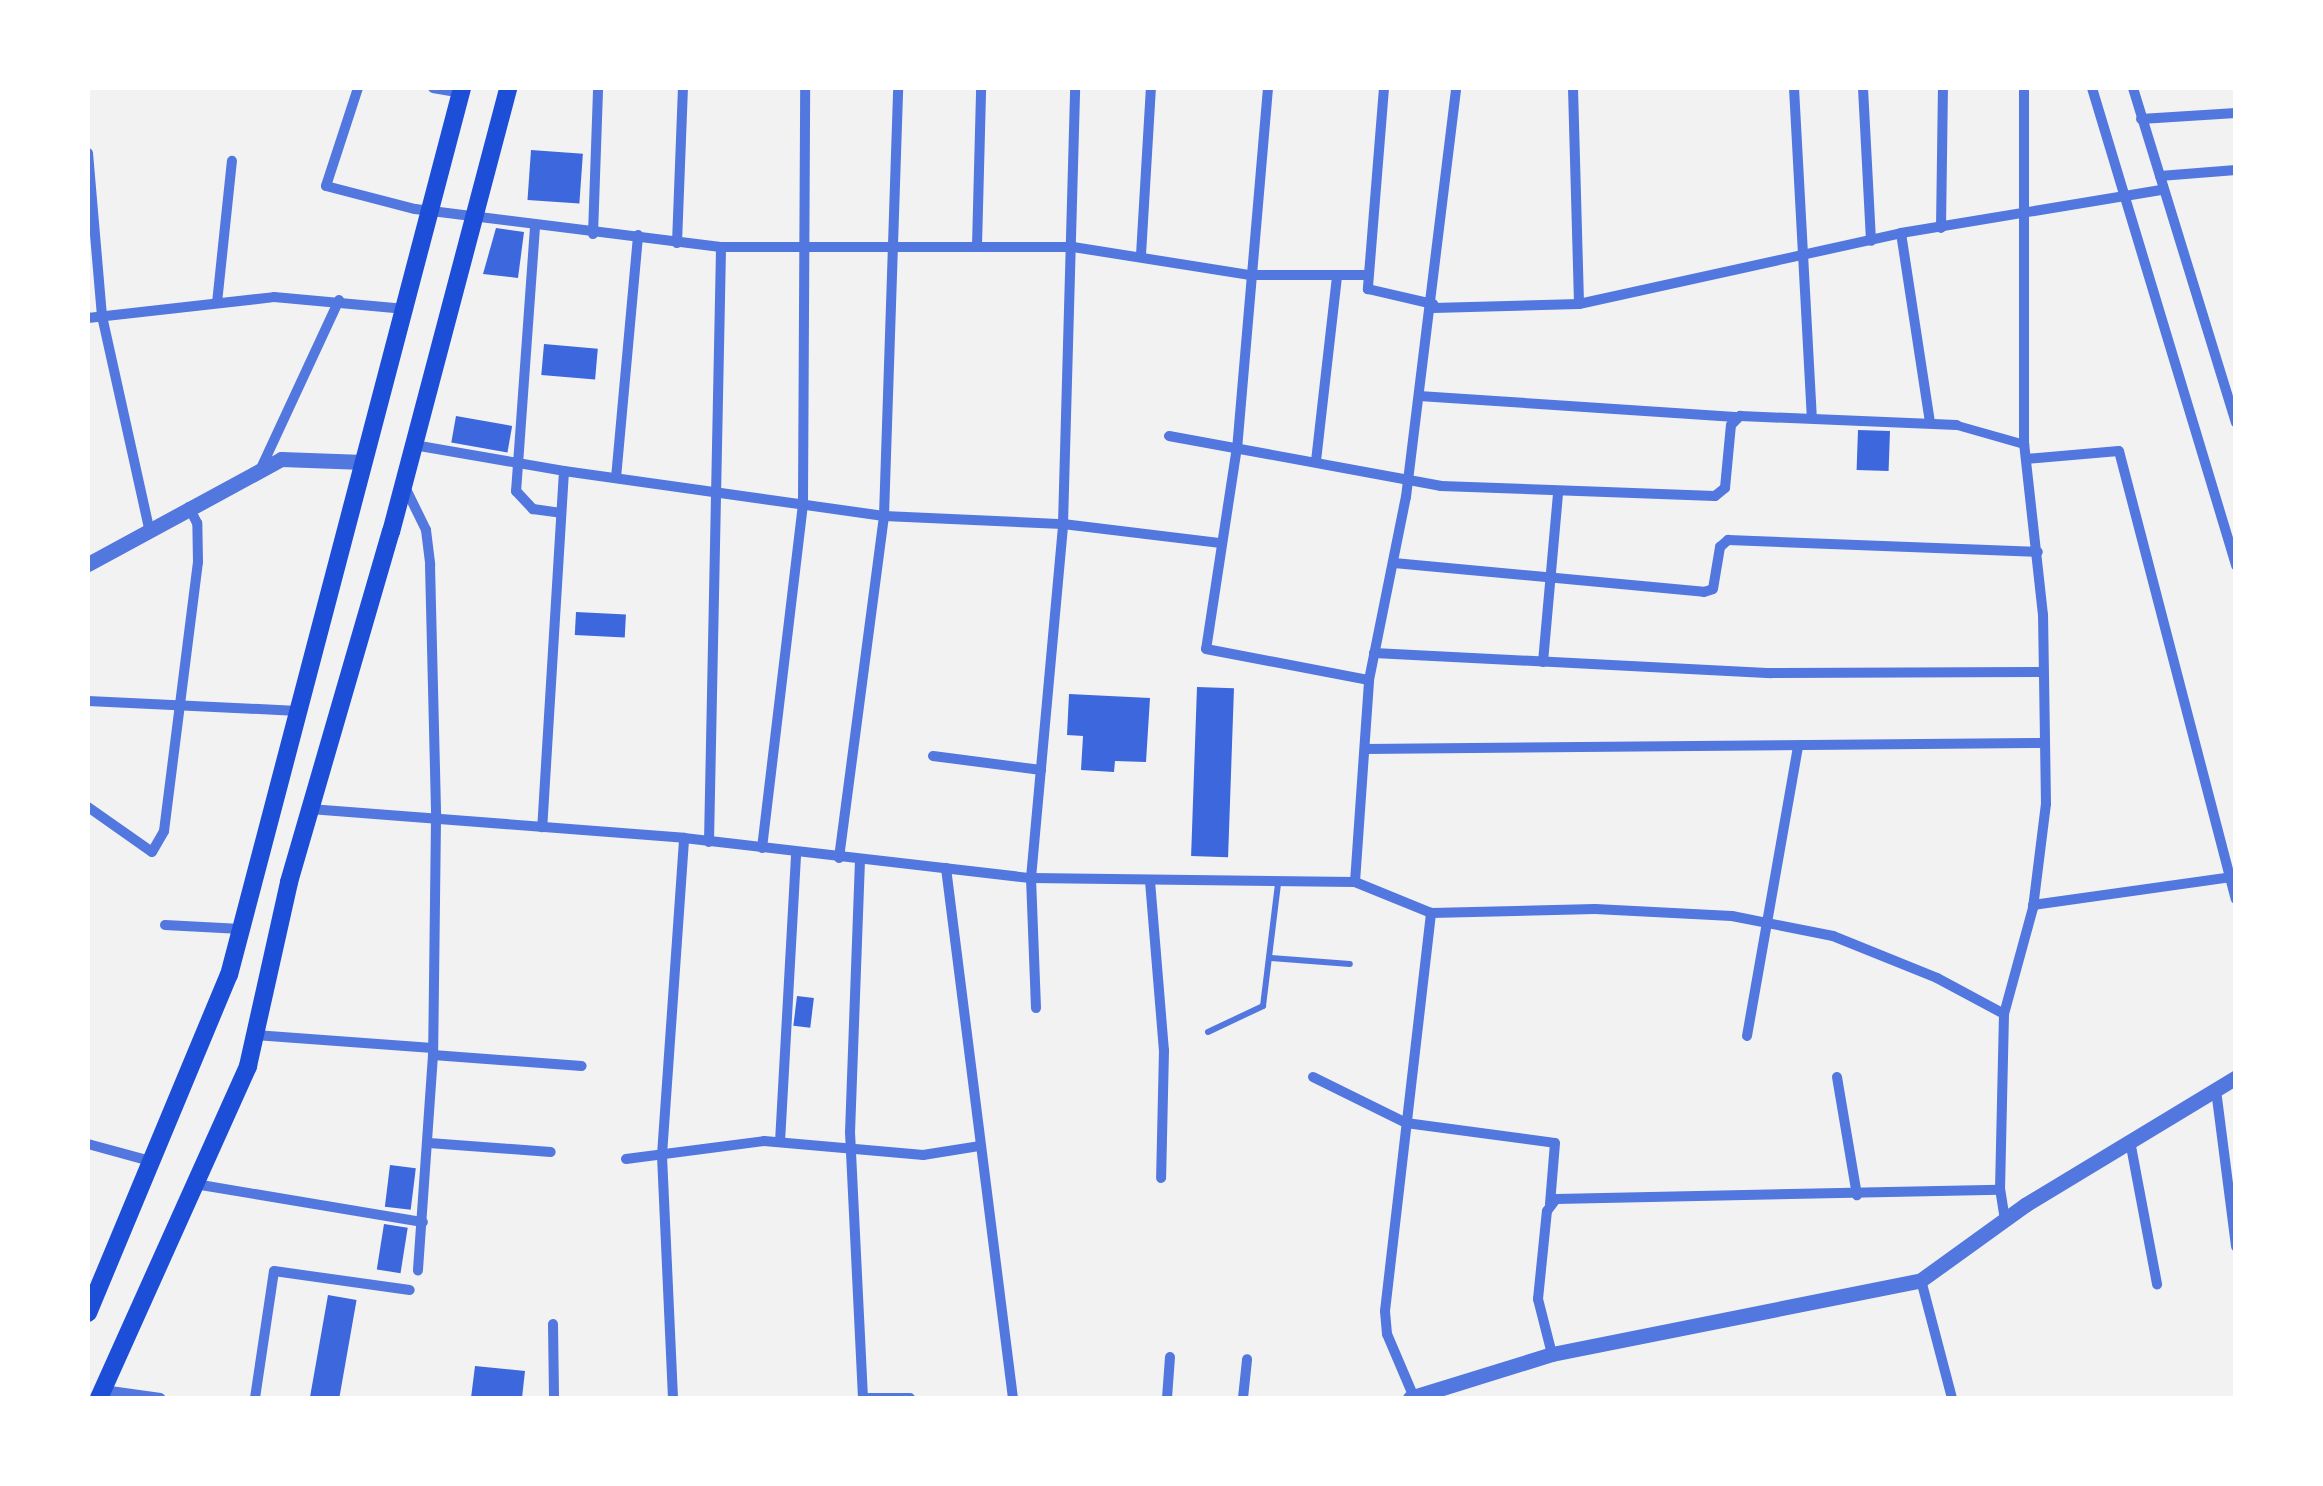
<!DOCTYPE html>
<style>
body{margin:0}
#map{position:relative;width:2323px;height:1486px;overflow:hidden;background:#f2f2f2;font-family:Montserrat,sans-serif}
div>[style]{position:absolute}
.building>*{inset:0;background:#3d67dc;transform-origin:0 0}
.service>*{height:6px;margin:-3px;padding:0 3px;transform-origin:3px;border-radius:3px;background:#5277de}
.pedestrian>*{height:9px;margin:-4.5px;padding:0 4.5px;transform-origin:4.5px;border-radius:4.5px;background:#5277de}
.minor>*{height:10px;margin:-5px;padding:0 5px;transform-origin:5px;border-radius:5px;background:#5277de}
.tertiary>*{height:15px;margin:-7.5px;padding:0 7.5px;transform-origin:7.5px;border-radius:7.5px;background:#5277de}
.secondary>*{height:18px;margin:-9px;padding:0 9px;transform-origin:9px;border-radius:9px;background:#1d4ed8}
span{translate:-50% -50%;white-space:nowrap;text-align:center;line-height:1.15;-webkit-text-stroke:9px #fff;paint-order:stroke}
.frame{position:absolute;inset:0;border:90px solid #fff;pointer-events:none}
</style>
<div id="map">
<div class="building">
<div style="left:531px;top:150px;width:52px;height:50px;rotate:4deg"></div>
<div style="clip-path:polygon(496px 228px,524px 232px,518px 278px,483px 274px)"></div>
<div style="left:544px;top:344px;width:54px;height:31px;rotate:5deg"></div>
<div style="left:456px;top:416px;width:57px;height:27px;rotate:10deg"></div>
<div style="left:1858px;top:430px;width:32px;height:40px;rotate:2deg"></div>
<div style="left:576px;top:612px;width:50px;height:23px;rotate:3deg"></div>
<div style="left:1197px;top:687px;width:37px;height:169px;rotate:2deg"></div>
<div style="clip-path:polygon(1069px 694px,1150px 698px,1146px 762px,1115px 761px,1114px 772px,1081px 770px,1083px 736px,1067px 735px)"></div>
<div style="left:797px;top:996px;width:17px;height:30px;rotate:7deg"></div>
<div style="left:390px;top:1165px;width:26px;height:42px;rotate:7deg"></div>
<div style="left:384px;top:1224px;width:24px;height:46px;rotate:9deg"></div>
<div style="left:328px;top:1295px;width:29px;height:104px;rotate:10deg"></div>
<div style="clip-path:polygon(475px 1366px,525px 1371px,522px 1398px,471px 1398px)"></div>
</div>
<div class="service">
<div style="left:1271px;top:958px;width:79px;rotate:4.3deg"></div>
<div style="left:1208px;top:1032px;width:61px;rotate:-25.3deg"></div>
<div style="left:1263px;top:1006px;width:124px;rotate:-83deg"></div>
</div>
<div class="pedestrian">
<div style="left:1957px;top:425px;width:70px;rotate:15.8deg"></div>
</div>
<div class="minor">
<div style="left:358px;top:88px;width:103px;rotate:108.1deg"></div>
<div style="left:326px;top:186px;width:92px;rotate:14.5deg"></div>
<div style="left:415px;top:209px;width:308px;rotate:7.1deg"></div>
<div style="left:721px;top:247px;width:352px"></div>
<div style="left:1073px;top:247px;width:178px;rotate:9deg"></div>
<div style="left:1249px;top:275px;width:119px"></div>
<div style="left:433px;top:88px;width:27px;rotate:10deg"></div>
<div style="left:1268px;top:88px;width:360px;rotate:94.9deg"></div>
<div style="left:1237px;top:447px;width:204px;rotate:98.7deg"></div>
<div style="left:1206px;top:649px;width:166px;rotate:10.8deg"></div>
<div style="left:1384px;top:88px;width:202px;rotate:94.6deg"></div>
<div style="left:1368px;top:289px;width:67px;rotate:13deg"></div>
<div style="left:1573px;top:88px;width:216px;rotate:88.4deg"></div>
<div style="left:1794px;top:88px;width:328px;rotate:86.9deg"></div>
<div style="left:1863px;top:88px;width:153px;rotate:87deg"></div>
<div style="left:2092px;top:88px;width:499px;rotate:73.2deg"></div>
<div style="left:2133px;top:88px;width:350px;rotate:72.9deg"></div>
<div style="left:2141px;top:119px;width:95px;rotate:-3.6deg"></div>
<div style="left:88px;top:153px;width:164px;rotate:85.1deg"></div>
<div style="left:102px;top:316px;width:217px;rotate:77.5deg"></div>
<div style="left:2160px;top:176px;width:76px;rotate:-4.5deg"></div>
<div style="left:535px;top:227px;width:265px;rotate:94.1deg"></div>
<div style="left:516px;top:491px;width:25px;rotate:47deg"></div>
<div style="left:533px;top:509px;width:28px;rotate:8deg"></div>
<div style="left:1941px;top:228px;width:140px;rotate:-89.2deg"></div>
<div style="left:1901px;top:233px;width:191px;rotate:81.3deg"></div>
<div style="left:593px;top:234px;width:146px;rotate:-88deg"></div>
<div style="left:677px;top:243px;width:155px;rotate:-87.8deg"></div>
<div style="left:977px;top:246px;width:158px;rotate:-88.5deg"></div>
<div style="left:1141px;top:255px;width:167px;rotate:-86.6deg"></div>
<div style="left:217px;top:303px;width:143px;rotate:-84deg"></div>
<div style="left:1433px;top:308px;width:146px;rotate:-1.6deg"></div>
<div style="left:1579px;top:304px;width:330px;rotate:-12.4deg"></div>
<div style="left:1901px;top:233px;width:265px;rotate:-9.4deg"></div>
<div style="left:88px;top:318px;width:187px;rotate:-6.4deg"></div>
<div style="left:274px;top:297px;width:132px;rotate:5.2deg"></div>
<div style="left:1419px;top:396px;width:317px;rotate:3.8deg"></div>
<div style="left:1169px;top:436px;width:277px;rotate:10.4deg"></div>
<div style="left:1441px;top:486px;width:274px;rotate:2.1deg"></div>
<div style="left:1715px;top:496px;width:13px;rotate:-39deg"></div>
<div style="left:1725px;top:488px;width:63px;rotate:-84.6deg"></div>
<div style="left:1731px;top:425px;width:13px;rotate:-45deg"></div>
<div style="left:1740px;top:416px;width:217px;rotate:2.4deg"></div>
<div style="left:414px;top:445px;width:152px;rotate:9.8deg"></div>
<div style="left:564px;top:471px;width:357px;rotate:93.5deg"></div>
<div style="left:2026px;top:459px;width:93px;rotate:-4.9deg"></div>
<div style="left:2119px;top:451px;width:463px;rotate:75.4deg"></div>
<div style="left:1316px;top:461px;width:184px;rotate:-83.5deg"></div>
<div style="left:262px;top:466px;width:183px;rotate:-65.1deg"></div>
<div style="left:564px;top:471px;width:323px;rotate:8deg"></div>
<div style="left:884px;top:516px;width:179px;rotate:2.6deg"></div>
<div style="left:1063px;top:524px;width:157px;rotate:6.9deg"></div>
<div style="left:616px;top:478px;width:244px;rotate:-84.8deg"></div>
<div style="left:404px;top:485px;width:50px;rotate:63.9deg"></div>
<div style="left:426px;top:530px;width:35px;rotate:83deg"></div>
<div style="left:430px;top:565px;width:254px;rotate:88.6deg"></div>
<div style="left:436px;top:819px;width:236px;rotate:90.7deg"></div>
<div style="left:433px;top:1055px;width:216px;rotate:94deg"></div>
<div style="left:1394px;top:563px;width:311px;rotate:5.3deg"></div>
<div style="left:1704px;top:592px;width:9px;rotate:-18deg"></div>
<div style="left:1713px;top:589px;width:43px;rotate:-80.5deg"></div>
<div style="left:1720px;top:547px;width:11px;rotate:-41deg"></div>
<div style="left:1728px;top:540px;width:310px;rotate:2.2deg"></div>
<div style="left:1374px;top:653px;width:398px;rotate:2.9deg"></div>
<div style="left:1771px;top:673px;width:272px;rotate:-0.2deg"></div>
<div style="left:1543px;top:662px;width:169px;rotate:-84.9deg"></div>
<div style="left:88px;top:701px;width:210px;rotate:2.7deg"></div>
<div style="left:1365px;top:749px;width:677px;rotate:-0.51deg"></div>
<div style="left:933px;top:756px;width:109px;rotate:7.4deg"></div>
<div style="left:88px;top:807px;width:78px;rotate:35.1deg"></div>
<div style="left:152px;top:852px;width:24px;rotate:-60deg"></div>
<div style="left:164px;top:831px;width:271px;rotate:-82.8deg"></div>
<div style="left:198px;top:562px;width:39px;rotate:-91deg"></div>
<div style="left:197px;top:523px;width:18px;rotate:-117deg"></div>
<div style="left:310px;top:809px;width:375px;rotate:4.4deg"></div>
<div style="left:684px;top:838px;width:349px;rotate:6.6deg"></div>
<div style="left:1031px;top:878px;width:324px;rotate:0.7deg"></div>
<div style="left:1355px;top:882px;width:82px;rotate:22.2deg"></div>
<div style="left:1431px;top:913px;width:164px;rotate:-1.4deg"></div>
<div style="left:1595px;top:909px;width:137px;rotate:2.9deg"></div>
<div style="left:1732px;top:916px;width:103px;rotate:11.2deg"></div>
<div style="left:1833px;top:936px;width:112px;rotate:22deg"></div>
<div style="left:1937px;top:978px;width:76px;rotate:28.2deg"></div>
<div style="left:709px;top:842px;width:595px;rotate:-88.84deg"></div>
<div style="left:762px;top:848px;width:347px;rotate:-83.2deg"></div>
<div style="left:803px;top:503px;width:415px;rotate:-89.7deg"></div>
<div style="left:839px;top:858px;width:345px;rotate:-82.5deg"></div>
<div style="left:884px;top:516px;width:428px;rotate:-88.1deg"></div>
<div style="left:860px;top:860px;width:272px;rotate:92.1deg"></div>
<div style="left:850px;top:1132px;width:266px;rotate:87.2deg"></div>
<div style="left:946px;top:868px;width:534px;rotate:82.8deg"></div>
<div style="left:1150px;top:881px;width:170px;rotate:85.3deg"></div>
<div style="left:1164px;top:1050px;width:128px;rotate:91.3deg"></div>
<div style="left:1355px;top:882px;width:202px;rotate:-86deg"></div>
<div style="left:1369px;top:680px;width:187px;rotate:-78.6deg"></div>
<div style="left:1406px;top:497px;width:412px;rotate:-83deg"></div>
<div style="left:2033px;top:905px;width:200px;rotate:-8deg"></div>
<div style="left:165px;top:925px;width:76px;rotate:3deg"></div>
<div style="left:1036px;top:1008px;width:130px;rotate:-92.2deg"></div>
<div style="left:1031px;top:878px;width:355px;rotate:-84.8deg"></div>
<div style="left:1063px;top:524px;width:436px;rotate:-88.4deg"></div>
<div style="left:255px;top:1035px;width:178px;rotate:4.2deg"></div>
<div style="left:1747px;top:1036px;width:292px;rotate:-80deg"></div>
<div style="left:433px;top:1055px;width:149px;rotate:4.2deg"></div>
<div style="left:1313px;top:1077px;width:104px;rotate:26.3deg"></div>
<div style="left:1406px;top:1123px;width:150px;rotate:7.6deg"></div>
<div style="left:1555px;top:1143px;width:61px;rotate:94.7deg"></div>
<div style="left:1837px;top:1077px;width:120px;rotate:80.4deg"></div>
<div style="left:2216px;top:1090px;width:158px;rotate:82.7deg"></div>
<div style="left:2130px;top:1141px;width:146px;rotate:79.3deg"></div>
<div style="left:780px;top:1142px;width:289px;rotate:-86.8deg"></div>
<div style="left:429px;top:1143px;width:122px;rotate:4.2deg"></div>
<div style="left:88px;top:1144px;width:64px;rotate:15.3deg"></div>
<div style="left:626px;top:1159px;width:139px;rotate:-7.4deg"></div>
<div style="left:764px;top:1141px;width:160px;rotate:5deg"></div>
<div style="left:923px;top:1155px;width:58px;rotate:-9deg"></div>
<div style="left:195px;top:1184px;width:231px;rotate:9.5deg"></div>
<div style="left:2005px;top:1220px;width:30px;rotate:-99deg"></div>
<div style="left:2000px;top:1190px;width:176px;rotate:-88.7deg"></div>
<div style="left:2004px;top:1014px;width:110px;rotate:-74.7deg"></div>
<div style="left:2033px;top:908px;width:105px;rotate:-82.9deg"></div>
<div style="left:2046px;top:804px;width:189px;rotate:-90.9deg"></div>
<div style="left:2043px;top:615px;width:172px;rotate:-96.3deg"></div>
<div style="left:2024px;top:444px;width:356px;rotate:-90deg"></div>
<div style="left:1921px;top:1280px;width:122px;rotate:75.3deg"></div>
<div style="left:553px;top:1324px;width:74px;rotate:89.2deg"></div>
<div style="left:1552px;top:1354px;width:57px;rotate:-104.3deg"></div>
<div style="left:1538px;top:1299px;width:88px;rotate:-84.2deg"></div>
<div style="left:1547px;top:1211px;width:15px;rotate:-53deg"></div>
<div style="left:1556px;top:1199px;width:444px;rotate:-1.2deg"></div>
<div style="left:103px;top:1390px;width:58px;rotate:8deg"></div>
<div style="left:1413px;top:1395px;width:66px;rotate:-113.1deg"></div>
<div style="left:1387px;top:1334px;width:23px;rotate:-95deg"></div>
<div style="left:1385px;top:1311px;width:401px;rotate:-83.4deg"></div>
<div style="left:255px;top:1398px;width:128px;rotate:-81.5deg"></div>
<div style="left:274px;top:1271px;width:137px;rotate:8deg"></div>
<div style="left:673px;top:1398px;width:243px;rotate:-92.6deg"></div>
<div style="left:662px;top:1155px;width:318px;rotate:-86deg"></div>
<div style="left:869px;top:1398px;width:41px"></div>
<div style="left:1167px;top:1398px;width:41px;rotate:-85.8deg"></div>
<div style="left:1243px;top:1398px;width:39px;rotate:-84deg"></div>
</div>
<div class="tertiary">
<div style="left:88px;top:564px;width:220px;rotate:-28.5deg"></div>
<div style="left:281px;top:459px;width:83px;rotate:2.1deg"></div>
<div style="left:1410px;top:1398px;width:149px;rotate:-17.2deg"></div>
<div style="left:1552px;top:1354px;width:376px;rotate:-11.3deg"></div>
<div style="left:1921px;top:1280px;width:128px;rotate:-35.8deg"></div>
<div style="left:2025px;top:1205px;width:247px;rotate:-31.2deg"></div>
</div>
<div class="secondary">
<div style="left:88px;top:1313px;width:366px;rotate:-67.4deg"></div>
<div style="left:229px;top:975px;width:917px;rotate:-75.28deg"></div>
<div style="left:99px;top:1398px;width:364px;rotate:-65.8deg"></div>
<div style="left:248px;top:1066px;width:189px;rotate:-77.4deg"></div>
<div style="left:289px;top:882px;width:365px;rotate:-73.8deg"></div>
<div style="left:391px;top:532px;width:459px;rotate:-75.2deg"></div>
</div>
<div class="frame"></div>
</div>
